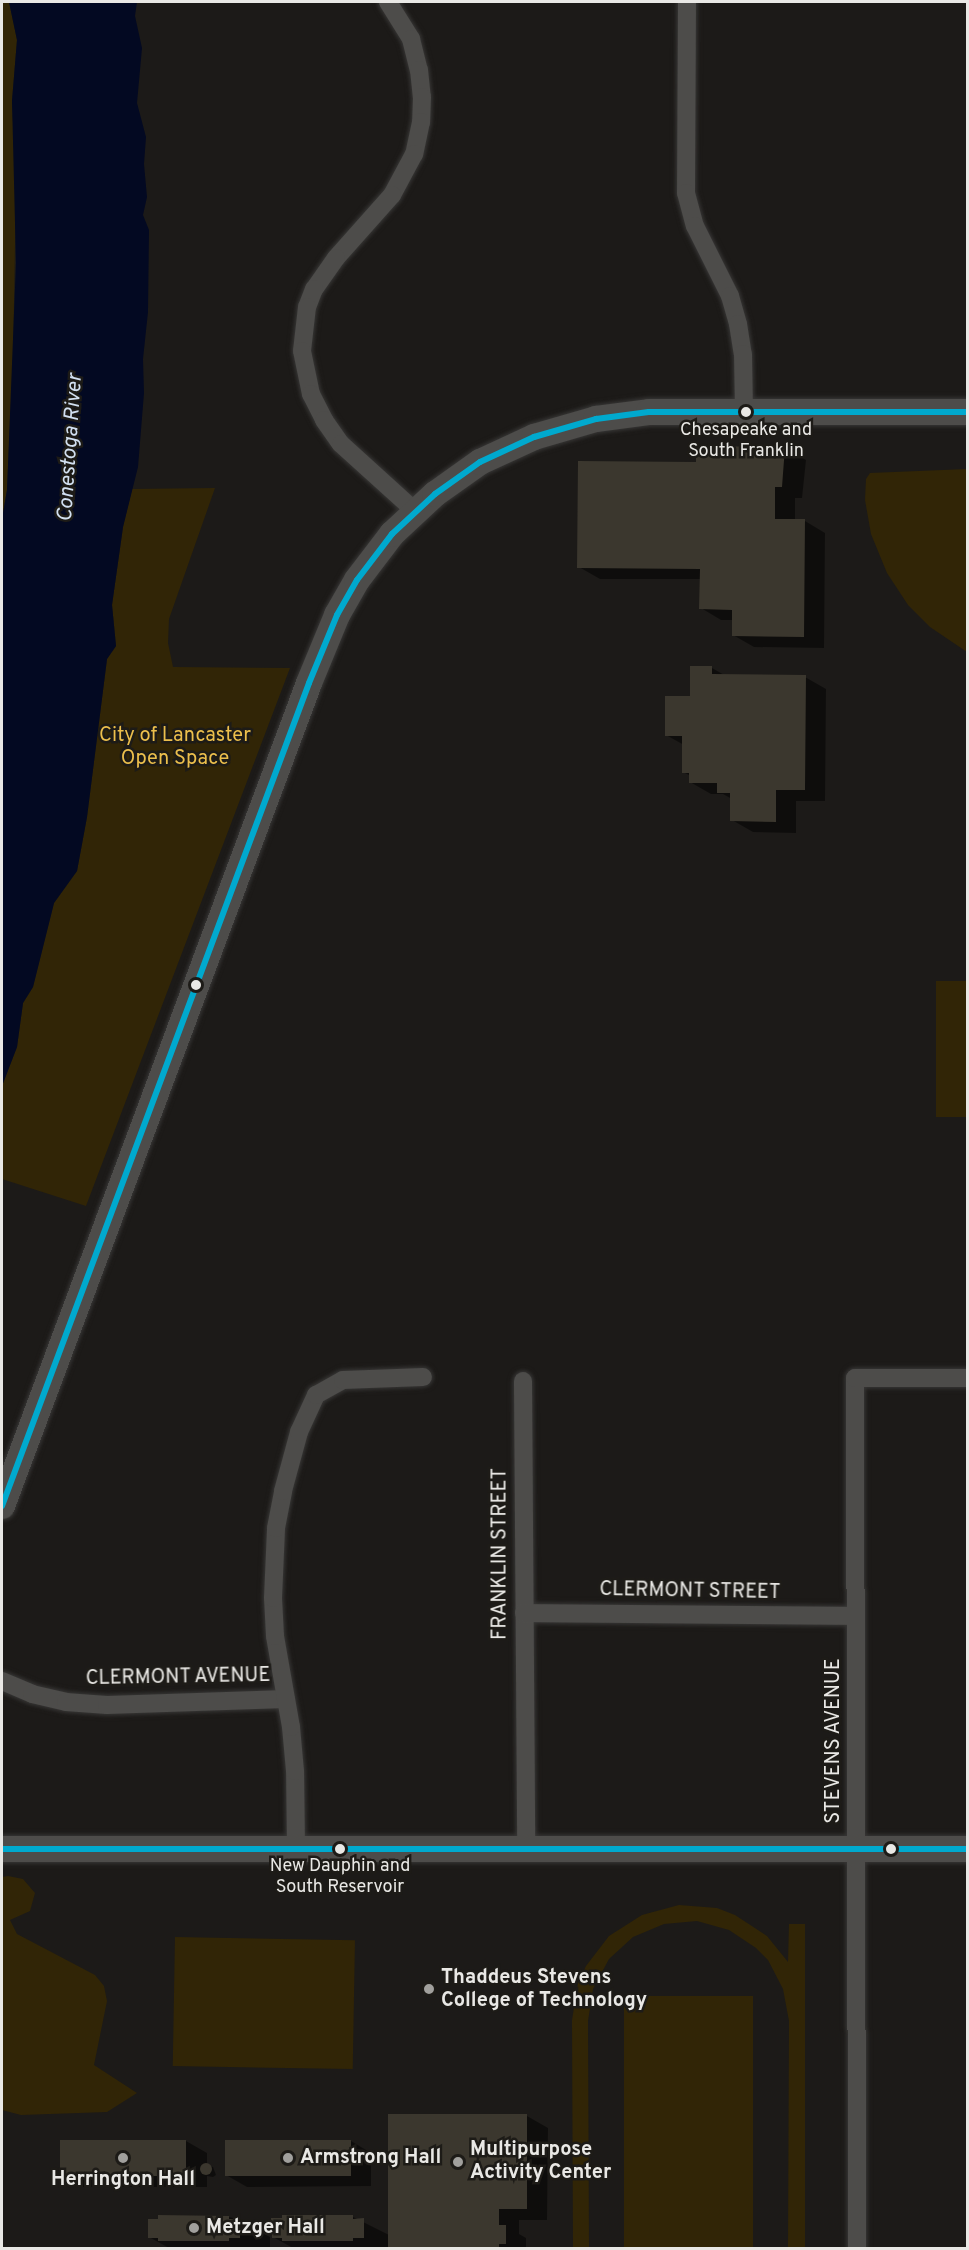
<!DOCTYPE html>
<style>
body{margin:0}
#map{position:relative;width:969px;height:2250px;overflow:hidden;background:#1c1a18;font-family:Overpass,sans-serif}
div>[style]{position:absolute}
.green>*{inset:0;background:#312506;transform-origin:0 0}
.water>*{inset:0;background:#030922}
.shadow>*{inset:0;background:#0007}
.building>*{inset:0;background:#3b372e;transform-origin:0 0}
.round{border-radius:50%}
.roads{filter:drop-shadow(0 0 2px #373635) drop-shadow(0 0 2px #373635)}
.street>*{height:18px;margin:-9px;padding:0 9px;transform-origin:9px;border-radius:9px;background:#4d4c4a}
.secondary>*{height:26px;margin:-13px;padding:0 13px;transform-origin:13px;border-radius:13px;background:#4d4c4a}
.bus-1>*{height:6px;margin:-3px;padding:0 3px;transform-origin:3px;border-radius:3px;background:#00a9ce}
.dots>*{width:16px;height:16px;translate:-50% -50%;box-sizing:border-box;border:3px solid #1d1b17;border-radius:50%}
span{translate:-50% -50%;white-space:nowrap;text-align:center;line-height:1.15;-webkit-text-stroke:5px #1d1b17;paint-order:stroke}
.bus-label{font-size:18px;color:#e9e8e5}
.park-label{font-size:20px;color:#ecbf4c}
.street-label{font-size:20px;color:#e9e8e5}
.poi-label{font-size:20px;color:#e9e8e5;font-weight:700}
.left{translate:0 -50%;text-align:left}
.water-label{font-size:21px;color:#d2e0f1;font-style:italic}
.frame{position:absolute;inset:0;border:3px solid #e9e8e5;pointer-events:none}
</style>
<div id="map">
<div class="green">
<div style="clip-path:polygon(2px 2px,9px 2px,17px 40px,12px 101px,16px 187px,13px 359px,7px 490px,2px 519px)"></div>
<div style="clip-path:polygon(967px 469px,968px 469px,967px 652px,930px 627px,908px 605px,887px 573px,871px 534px,865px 500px,866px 479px,870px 473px)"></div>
<div style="clip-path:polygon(215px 488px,169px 619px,168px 643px,173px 667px,290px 668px,86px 1206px,2px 1179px,2px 1086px,17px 1047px,23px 1003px,33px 987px,54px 903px,77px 871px,87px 817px,107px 659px,116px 646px,112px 605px,123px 527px,132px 489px)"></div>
<div style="left:936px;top:981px;width:31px;height:136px"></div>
<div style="clip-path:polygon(8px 1876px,23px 1879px,35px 1893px,30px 1911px,10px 1920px,17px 1934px,95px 1975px,104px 1986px,107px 2001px,94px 2065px,137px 2093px,107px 2112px,21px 2115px,2px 2110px,2px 1877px)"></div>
<div style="clip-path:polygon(679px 1905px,717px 1908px,735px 1915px,767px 1936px,788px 1962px,789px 1924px,805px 1924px,805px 2248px,788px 2248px,789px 2021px,783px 1989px,768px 1960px,756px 1948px,729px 1930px,697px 1921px,664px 1924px,633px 1937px,609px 1959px,593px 1989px,588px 2021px,589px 2248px,573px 2248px,572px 2020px,578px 1983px,586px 1966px,609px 1936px,642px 1915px)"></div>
<div style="left:175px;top:1937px;width:180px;height:129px;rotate:1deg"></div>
<div style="left:624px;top:1996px;width:129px;height:252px"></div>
</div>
<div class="water">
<div style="clip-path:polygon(9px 2px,137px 2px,135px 16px,142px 48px,137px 103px,146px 137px,144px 164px,147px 197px,143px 215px,149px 230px,148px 312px,143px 359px,144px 393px,138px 467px,123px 527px,112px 605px,116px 646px,107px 659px,87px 817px,77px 871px,54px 903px,33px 987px,23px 1003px,17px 1047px,2px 1086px,2px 519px,7px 490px,16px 263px,12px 101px,17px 40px)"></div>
</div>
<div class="shadow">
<div style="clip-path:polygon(697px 448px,785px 448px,806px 460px,802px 498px,795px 498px,795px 521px,805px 521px,825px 533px,824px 648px,754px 647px,733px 635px,734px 620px,721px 620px,701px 608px,701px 579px,600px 579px,579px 567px,697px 464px)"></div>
<div style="clip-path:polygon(691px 668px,712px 668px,726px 676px,805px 677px,826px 689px,825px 801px,796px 801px,796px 833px,753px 832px,732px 820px,732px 799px,723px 794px,711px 794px,690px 782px,691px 776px,683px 772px,684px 745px,666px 735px,691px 698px)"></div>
<div style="clip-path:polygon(390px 2115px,527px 2116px,548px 2128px,547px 2220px,519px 2220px,519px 2234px,526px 2238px,526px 2248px,293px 2248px,273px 2237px,353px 2217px,389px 2235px)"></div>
<div style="clip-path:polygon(186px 2141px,207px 2153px,207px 2165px,213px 2167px,216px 2175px,213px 2177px,207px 2176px,207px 2187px,83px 2187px,62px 2175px)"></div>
<div style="clip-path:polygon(351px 2141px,371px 2153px,371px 2186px,247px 2187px,226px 2175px)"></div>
<div style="clip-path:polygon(229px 2217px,240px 2220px,270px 2237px,270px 2248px,169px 2248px,149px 2237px)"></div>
</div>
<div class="building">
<div style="clip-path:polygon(696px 446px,785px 447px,782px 487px,775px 487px,775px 519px,805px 519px,804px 637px,732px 636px,732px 610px,699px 609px,700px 569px,577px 568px,578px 461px,696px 462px)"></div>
<div style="clip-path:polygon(690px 666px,712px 666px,712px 674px,806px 675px,805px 790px,776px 790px,776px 822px,730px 821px,730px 793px,717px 793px,717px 783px,689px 783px,689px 773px,682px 773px,682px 736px,665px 736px,665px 696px,690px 696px)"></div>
<div style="clip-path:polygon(388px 2114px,527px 2114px,527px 2209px,499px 2209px,499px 2225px,506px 2225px,506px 2244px,499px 2244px,499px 2248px,388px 2248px)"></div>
<div style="left:60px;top:2140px;width:126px;height:36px"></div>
<div style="left:225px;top:2140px;width:126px;height:36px"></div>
<div class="round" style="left:200px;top:2163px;width:12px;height:12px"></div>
<div style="clip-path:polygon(158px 2215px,229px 2216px,229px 2219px,240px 2219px,240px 2238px,229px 2238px,229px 2241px,158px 2241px,158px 2238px,148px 2238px,148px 2219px,158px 2219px)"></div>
<div style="clip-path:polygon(282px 2215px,353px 2215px,353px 2219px,364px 2218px,364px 2238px,353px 2238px,353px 2241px,282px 2241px,282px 2238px,272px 2238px,271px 2218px,282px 2218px)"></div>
</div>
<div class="roads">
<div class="street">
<div style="left:388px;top:2px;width:44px;rotate:58.1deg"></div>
<div style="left:411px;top:39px;width:32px;rotate:76deg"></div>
<div style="left:419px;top:70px;width:27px;rotate:84deg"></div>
<div style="left:422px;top:97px;width:25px;rotate:92deg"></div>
<div style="left:421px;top:122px;width:33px;rotate:102deg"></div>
<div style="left:414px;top:154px;width:47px;rotate:118.2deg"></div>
<div style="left:392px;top:195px;width:84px;rotate:131.6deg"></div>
<div style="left:336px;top:258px;width:38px;rotate:125deg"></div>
<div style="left:314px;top:289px;width:19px;rotate:111deg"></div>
<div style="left:307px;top:307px;width:44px;rotate:96.5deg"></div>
<div style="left:302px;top:351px;width:44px;rotate:78.2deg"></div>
<div style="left:311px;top:394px;width:29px;rotate:63deg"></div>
<div style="left:324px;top:420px;width:29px;rotate:55deg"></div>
<div style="left:341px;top:444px;width:100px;rotate:42.2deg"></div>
<div style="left:687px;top:2px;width:191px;rotate:90.3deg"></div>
<div style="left:686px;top:193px;width:34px;rotate:75deg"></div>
<div style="left:695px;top:226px;width:78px;rotate:63.4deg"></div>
<div style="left:730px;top:296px;width:29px;rotate:74deg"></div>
<div style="left:738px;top:324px;width:30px;rotate:81deg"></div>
<div style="left:743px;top:354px;width:57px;rotate:89deg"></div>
<div style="left:523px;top:1381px;width:469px;rotate:89.6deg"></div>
<div style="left:524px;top:1613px;width:332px;rotate:0.5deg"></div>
<div style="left:2px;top:1681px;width:33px;rotate:23deg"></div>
<div style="left:32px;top:1694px;width:35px;rotate:13deg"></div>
<div style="left:66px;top:1702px;width:41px;rotate:4.2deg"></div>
<div style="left:107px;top:1705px;width:179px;rotate:-1.9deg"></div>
<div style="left:296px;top:1848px;width:77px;rotate:-90.7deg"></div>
<div style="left:295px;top:1771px;width:44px;rotate:-95.2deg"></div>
<div style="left:291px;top:1727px;width:92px;rotate:-100deg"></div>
<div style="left:275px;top:1636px;width:38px;rotate:-93deg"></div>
<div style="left:273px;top:1598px;width:70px;rotate:-87.5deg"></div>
<div style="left:276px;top:1528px;width:38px;rotate:-79deg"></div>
<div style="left:283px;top:1491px;width:61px;rotate:-74.8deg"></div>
<div style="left:299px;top:1432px;width:41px;rotate:-65.3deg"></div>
<div style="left:316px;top:1395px;width:31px;rotate:-29deg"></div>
<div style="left:343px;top:1380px;width:80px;rotate:-2.1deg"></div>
<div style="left:857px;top:2248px;width:870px;rotate:-90.13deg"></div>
<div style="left:855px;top:1378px;width:113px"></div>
</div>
<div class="secondary">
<div style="left:2px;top:1506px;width:878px;rotate:-69.54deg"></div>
<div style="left:309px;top:683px;width:74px;rotate:-67.6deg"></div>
<div style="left:337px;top:615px;width:40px;rotate:-60.3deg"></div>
<div style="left:357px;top:580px;width:58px;rotate:-52.7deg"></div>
<div style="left:392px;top:534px;width:59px;rotate:-42.9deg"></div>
<div style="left:435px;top:494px;width:55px;rotate:-35.4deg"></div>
<div style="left:480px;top:462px;width:60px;rotate:-24.8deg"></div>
<div style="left:534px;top:437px;width:65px;rotate:-16.2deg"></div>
<div style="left:596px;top:419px;width:53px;rotate:-7.5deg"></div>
<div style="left:649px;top:412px;width:319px"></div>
<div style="left:2px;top:1849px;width:966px"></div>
</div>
</div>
<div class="bus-1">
<div style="left:2px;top:1506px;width:878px;rotate:-69.54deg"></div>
<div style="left:309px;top:683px;width:74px;rotate:-67.6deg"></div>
<div style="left:337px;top:615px;width:40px;rotate:-60.3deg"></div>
<div style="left:357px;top:580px;width:58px;rotate:-52.7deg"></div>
<div style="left:392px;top:534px;width:59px;rotate:-42.9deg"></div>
<div style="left:435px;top:494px;width:55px;rotate:-35.4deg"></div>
<div style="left:480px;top:462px;width:60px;rotate:-24.8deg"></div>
<div style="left:534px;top:437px;width:65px;rotate:-16.2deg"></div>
<div style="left:596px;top:419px;width:53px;rotate:-7.5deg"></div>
<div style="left:649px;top:412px;width:319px"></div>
<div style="left:2px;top:1849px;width:966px"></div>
</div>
<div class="dots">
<div style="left:746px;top:412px;background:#e9e8e5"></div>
<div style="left:196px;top:985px;background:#e9e8e5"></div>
<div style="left:340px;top:1849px;background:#e9e8e5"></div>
<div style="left:891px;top:1849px;background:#e9e8e5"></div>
<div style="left:429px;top:1989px;background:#a1a09d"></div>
<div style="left:123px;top:2158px;background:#a1a09d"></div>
<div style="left:288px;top:2158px;background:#a1a09d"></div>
<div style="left:458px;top:2162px;background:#a1a09d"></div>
<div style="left:194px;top:2228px;background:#a1a09d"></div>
</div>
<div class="bus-label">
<span style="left:746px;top:442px">Chesapeake and<br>South Franklin</span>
<span style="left:340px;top:1878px">New Dauphin and<br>South Reservoir</span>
</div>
<div class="park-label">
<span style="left:175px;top:748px">City of Lancaster<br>Open Space</span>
</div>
<div class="street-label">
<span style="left:501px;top:1554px;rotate:-90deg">FRANKLIN STREET</span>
<span style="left:690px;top:1592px;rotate:1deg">CLERMONT STREET</span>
<span style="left:178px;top:1678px;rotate:-1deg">CLERMONT AVENUE</span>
<span style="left:834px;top:1741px;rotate:-90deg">STEVENS AVENUE</span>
</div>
<div class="poi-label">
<span class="left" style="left:441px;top:1990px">Thaddeus Stevens<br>College of Technology</span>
<span class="left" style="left:470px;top:2162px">Multipurpose<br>Activity Center</span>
<span class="left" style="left:300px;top:2158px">Armstrong Hall</span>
<span style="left:123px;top:2180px">Herrington Hall</span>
<span class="left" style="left:206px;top:2228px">Metzger Hall</span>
</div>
<div class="water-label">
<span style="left:71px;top:448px;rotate:-86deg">Conestoga River</span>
</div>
<div class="frame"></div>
</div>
